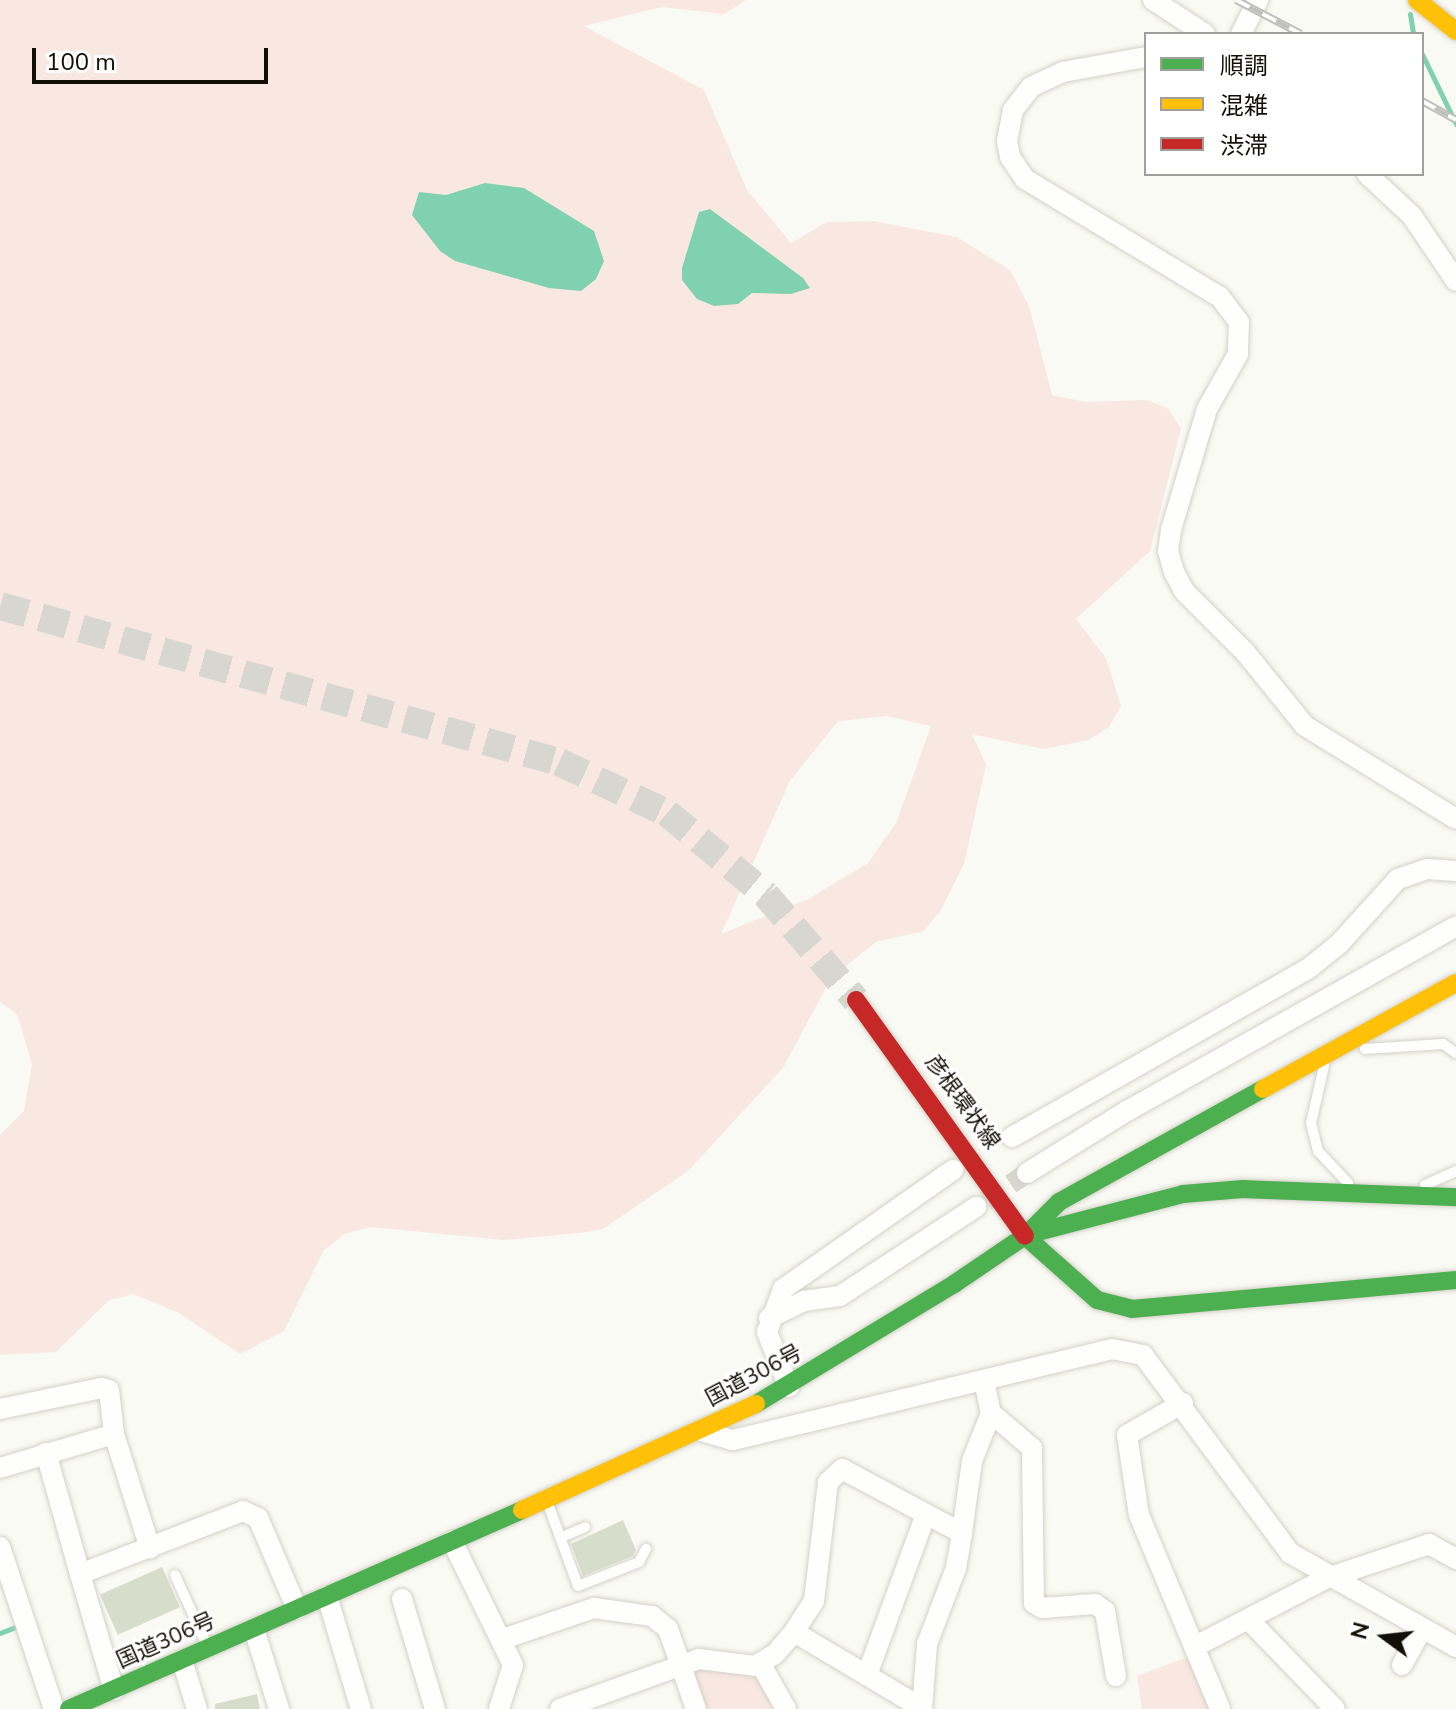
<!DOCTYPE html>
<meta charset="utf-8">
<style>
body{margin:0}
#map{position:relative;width:1456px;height:1709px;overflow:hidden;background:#fafaf4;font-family:"Nunito Sans","Noto Sans JP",sans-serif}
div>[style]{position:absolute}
.green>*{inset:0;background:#f9e8e1}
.water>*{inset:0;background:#80d1af}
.stream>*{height:5px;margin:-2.5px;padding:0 2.5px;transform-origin:2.5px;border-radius:2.5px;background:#80d1af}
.building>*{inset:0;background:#d6decb;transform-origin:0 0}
.street-tunnel>*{height:20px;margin-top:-10px;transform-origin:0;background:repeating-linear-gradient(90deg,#d7d7d0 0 20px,transparent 0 30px)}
.secondary-tunnel>*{height:28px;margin-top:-14px;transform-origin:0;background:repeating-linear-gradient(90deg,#d7d7d0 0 28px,transparent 0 42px)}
.roads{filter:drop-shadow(0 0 2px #d2d1c9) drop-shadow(0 0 2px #d2d1c9)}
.lane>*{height:10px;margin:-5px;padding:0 5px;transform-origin:5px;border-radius:5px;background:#fefefd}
.street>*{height:20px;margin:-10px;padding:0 10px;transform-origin:10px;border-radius:10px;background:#fefefd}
.fast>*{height:18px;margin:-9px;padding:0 9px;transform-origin:9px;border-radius:9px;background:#4caf50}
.slow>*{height:18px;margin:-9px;padding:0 9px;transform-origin:9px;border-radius:9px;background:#ffc107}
.jam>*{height:18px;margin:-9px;padding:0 9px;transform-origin:9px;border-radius:9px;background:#c62828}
.rail>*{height:8px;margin-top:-4px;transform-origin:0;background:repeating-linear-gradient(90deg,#fff 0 15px,#bfbfbd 0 30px);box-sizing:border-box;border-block:2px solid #bfbfbd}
span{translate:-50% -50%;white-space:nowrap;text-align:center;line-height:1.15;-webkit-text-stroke:6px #fff;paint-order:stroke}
.street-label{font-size:22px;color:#121006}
.legend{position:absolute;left:1144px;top:32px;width:280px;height:144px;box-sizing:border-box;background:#fff;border:2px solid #a09f9b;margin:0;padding:10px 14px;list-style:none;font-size:24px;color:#121006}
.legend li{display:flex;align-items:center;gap:16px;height:40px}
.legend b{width:40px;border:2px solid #a09f9b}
.north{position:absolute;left:1344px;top:1597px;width:80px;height:80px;-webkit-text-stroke:6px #fff;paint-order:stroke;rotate:285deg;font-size:22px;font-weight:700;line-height:32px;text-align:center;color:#121006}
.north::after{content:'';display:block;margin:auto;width:28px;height:36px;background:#121006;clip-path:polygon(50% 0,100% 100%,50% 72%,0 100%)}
.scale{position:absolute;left:32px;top:48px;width:236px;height:36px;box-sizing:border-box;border:4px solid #121006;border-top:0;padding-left:10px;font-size:24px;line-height:28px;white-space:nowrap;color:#121006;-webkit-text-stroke:6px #fff;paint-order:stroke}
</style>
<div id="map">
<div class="green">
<div style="clip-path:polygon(evenodd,0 0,746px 0,724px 14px,662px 7px,584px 26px,704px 90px,747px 190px,791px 243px,827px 222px,873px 221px,957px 237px,1010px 270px,1029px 306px,1052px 395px,1085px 402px,1147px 400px,1169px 409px,1181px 429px,1150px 551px,1076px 619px,1106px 658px,1121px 706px,1109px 727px,1089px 740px,1043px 749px,972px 734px,986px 765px,964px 864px,941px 910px,924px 931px,876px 942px,831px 978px,783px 1068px,688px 1171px,603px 1229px,579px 1233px,504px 1240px,370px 1227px,345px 1234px,324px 1250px,284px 1331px,240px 1354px,177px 1312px,133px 1294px,108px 1301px,56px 1352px,0 1355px,0 1135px,24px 1111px,32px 1064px,17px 1014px,0 1002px,0 0,887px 716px,931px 726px,896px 823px,868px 863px,808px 899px,721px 934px,790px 781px,838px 721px,887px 716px)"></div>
<div style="clip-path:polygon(1188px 1657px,1210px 1709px,1142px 1709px,1137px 1676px)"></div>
<div style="clip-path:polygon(698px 1666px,756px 1673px,774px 1704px,771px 1709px,706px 1709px,692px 1671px)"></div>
</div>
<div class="water">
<div style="clip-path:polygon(485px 183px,524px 188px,594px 231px,604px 261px,596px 279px,581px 291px,549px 288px,455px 261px,440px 251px,412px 215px,419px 192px,446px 195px)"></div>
<div style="clip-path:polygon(710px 209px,803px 278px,810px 288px,791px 294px,752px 293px,738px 304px,714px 306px,697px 299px,682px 280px,682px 268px,699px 212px)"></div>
</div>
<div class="stream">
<div style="left:1410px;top:14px;width:20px;rotate:81deg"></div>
<div style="left:1422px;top:54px;width:78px;rotate:64.1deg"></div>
<div style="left:0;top:1633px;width:22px;rotate:-21deg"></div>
</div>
<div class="building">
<div style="clip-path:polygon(623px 1520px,636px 1550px,633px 1556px,583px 1576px,571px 1544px)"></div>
<div style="left:162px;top:1567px;width:44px;height:68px;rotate:66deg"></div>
<div style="clip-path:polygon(257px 1694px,260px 1709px,215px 1709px,215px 1704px)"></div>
</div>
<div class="street-tunnel">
<div style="left:986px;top:1201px;width:50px;rotate:-34.3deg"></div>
</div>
<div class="secondary-tunnel">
<div style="left:0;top:606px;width:580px;rotate:15.59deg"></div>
<div style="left:559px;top:762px;width:119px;rotate:25.3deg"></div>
<div style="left:667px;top:813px;width:129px;rotate:39.6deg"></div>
<div style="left:766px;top:895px;width:138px;rotate:49.4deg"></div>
</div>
<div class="roads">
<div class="lane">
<div style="left:1365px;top:1049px;width:78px;rotate:-3.7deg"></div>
<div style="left:1443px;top:1044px;width:16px;rotate:35deg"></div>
<div style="left:1324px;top:1066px;width:58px;rotate:102.8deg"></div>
<div style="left:1311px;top:1123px;width:29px;rotate:76deg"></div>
<div style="left:1318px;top:1151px;width:44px;rotate:46.8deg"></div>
<div style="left:1425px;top:1185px;width:34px;rotate:-24deg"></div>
<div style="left:548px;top:1504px;width:87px;rotate:69.9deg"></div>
<div style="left:578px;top:1586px;width:66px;rotate:-21.5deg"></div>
<div style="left:639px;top:1562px;width:15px;rotate:-62deg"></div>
<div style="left:562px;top:1537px;width:25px;rotate:-23deg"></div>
<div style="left:175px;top:1575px;width:75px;rotate:65.5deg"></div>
</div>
<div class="street">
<div style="left:1153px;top:0;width:62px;rotate:33.2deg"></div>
<div style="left:1241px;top:34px;width:38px;rotate:-63deg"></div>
<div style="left:1146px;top:57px;width:84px;rotate:169.8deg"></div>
<div style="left:1063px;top:72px;width:35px;rotate:155deg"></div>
<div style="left:1031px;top:87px;width:29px;rotate:128deg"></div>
<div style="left:1013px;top:110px;width:32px;rotate:101deg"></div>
<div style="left:1007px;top:141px;width:16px;rotate:79deg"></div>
<div style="left:1010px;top:157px;width:27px;rotate:56deg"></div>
<div style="left:1025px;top:179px;width:228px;rotate:31.2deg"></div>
<div style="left:1220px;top:297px;width:31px;rotate:53deg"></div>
<div style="left:1239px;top:322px;width:32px;rotate:92deg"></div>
<div style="left:1238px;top:354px;width:63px;rotate:119.4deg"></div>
<div style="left:1207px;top:409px;width:126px;rotate:106.6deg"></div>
<div style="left:1171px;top:530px;width:21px;rotate:98deg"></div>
<div style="left:1168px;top:551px;width:22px;rotate:74deg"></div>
<div style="left:1174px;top:572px;width:21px;rotate:62deg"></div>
<div style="left:1184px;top:591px;width:86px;rotate:45deg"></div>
<div style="left:1245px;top:652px;width:95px;rotate:51deg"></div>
<div style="left:1305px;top:726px;width:177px;rotate:31.6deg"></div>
<div style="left:1367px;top:174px;width:62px;rotate:43deg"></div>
<div style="left:1412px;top:216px;width:78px;rotate:55.9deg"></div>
<div style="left:1012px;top:1137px;width:340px;rotate:-29.6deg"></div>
<div style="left:1308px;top:969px;width:40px;rotate:-39deg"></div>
<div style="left:1339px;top:944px;width:88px;rotate:-47.8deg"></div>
<div style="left:1398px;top:879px;width:31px;rotate:-19deg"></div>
<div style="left:1427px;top:869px;width:29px;rotate:4deg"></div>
<div style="left:1027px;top:1173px;width:118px;rotate:-31.8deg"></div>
<div style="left:1127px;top:1111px;width:377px;rotate:-29.3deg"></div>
<div style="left:769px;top:1318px;width:39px;rotate:-26deg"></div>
<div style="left:804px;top:1301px;width:36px;rotate:-8deg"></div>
<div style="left:840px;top:1296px;width:163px;rotate:-33.2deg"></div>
<div style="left:984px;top:1381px;width:33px;rotate:78deg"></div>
<div style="left:991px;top:1413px;width:54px;rotate:40.5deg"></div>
<div style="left:1032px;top:1448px;width:155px;rotate:89.3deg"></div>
<div style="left:1034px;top:1603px;width:9px;rotate:32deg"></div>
<div style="left:1042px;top:1608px;width:53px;rotate:-4.3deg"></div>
<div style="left:1095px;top:1604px;width:12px;rotate:35deg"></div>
<div style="left:1105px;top:1611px;width:66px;rotate:80.4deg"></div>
<div style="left:789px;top:1387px;width:59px;rotate:-111.8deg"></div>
<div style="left:767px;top:1332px;width:46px;rotate:-69.6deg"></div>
<div style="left:783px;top:1289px;width:208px;rotate:-35deg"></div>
<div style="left:1183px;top:1403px;width:64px;rotate:150.3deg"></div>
<div style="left:1127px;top:1435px;width:81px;rotate:81.5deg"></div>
<div style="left:1139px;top:1515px;width:210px;rotate:67.3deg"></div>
<div style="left:0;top:1409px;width:103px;rotate:-11.7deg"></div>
<div style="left:101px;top:1388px;width:8px;rotate:14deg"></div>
<div style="left:109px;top:1390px;width:44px;rotate:83.5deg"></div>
<div style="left:114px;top:1434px;width:119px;rotate:163.4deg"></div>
<div style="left:701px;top:1431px;width:33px;rotate:16deg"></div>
<div style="left:733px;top:1440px;width:390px;rotate:-13.5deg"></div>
<div style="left:1112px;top:1349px;width:32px;rotate:11deg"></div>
<div style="left:1143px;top:1355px;width:247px;rotate:53.4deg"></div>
<div style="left:1290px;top:1553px;width:191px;rotate:29.5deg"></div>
<div style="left:114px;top:1434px;width:120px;rotate:72.5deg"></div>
<div style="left:46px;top:1453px;width:126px;rotate:74.3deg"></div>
<div style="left:80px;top:1574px;width:175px;rotate:-21.1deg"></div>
<div style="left:243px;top:1511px;width:17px;rotate:25deg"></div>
<div style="left:258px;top:1518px;width:99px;rotate:66.8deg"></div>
<div style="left:926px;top:1514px;width:41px;rotate:27.8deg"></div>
<div style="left:962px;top:1533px;width:73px;rotate:-82.1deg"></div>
<div style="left:972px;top:1461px;width:52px;rotate:-68.4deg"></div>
<div style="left:452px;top:1541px;width:138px;rotate:63.8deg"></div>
<div style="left:513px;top:1665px;width:46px;rotate:107.7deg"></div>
<div style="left:0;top:1547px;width:171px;rotate:71.6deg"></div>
<div style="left:80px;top:1574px;width:121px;rotate:73.7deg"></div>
<div style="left:327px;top:1596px;width:118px;rotate:73.3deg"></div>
<div style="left:402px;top:1599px;width:115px;rotate:73.3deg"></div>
<div style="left:1248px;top:1619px;width:125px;rotate:46deg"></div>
<div style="left:254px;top:1629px;width:84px;rotate:72.6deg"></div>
<div style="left:503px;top:1639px;width:96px;rotate:-18.8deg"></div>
<div style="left:594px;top:1608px;width:59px;rotate:7.9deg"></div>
<div style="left:652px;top:1616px;width:21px;rotate:39deg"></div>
<div style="left:668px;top:1629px;width:85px;rotate:70.7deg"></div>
<div style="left:1194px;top:1647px;width:150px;rotate:-27.4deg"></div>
<div style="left:1327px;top:1578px;width:108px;rotate:-18.4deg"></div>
<div style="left:1429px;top:1544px;width:31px;rotate:29deg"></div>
<div style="left:182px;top:1660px;width:51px;rotate:73deg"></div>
<div style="left:760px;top:1663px;width:53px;rotate:60.5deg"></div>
<div style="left:1402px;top:1665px;width:41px;rotate:-60.9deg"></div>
<div style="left:867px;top:1675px;width:171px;rotate:-69.9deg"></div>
<div style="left:926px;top:1514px;width:95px;rotate:-151.8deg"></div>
<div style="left:842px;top:1469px;width:19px;rotate:137deg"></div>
<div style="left:828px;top:1482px;width:120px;rotate:96.7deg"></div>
<div style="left:814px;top:1601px;width:37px;rotate:123deg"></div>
<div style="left:794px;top:1632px;width:149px;rotate:30.7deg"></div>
<div style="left:560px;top:1709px;width:148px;rotate:-19.8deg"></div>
<div style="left:699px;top:1659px;width:56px;rotate:7.1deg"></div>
<div style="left:755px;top:1666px;width:23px;rotate:-31deg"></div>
<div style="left:775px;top:1654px;width:29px;rotate:-49deg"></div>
<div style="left:922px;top:1709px;width:65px;rotate:-85.6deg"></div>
<div style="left:927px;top:1644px;width:81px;rotate:-69.1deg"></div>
<div style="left:956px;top:1568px;width:36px;rotate:-80deg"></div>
</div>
<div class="fast">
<div style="left:1026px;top:1235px;width:162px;rotate:-14.6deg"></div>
<div style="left:1183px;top:1194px;width:60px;rotate:-4.8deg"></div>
<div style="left:1243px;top:1189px;width:213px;rotate:2.2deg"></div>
<div style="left:1025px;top:1236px;width:96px;rotate:41.6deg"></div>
<div style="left:1097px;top:1300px;width:36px;rotate:14deg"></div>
<div style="left:1132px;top:1309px;width:325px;rotate:-5.1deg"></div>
<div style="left:756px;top:1404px;width:232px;rotate:-31.2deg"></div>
<div style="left:954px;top:1284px;width:86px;rotate:-34.1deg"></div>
<div style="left:1025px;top:1236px;width:48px;rotate:-45deg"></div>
<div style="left:1059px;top:1202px;width:233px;rotate:-29deg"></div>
<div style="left:69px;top:1709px;width:495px;rotate:-23.7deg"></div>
</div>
<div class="slow">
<div style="left:1417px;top:0;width:50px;rotate:38.5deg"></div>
<div style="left:1263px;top:1089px;width:220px;rotate:-28.8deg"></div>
<div style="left:522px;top:1510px;width:257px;rotate:-24.4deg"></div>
</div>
<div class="jam">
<div style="left:856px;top:1000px;width:290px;rotate:54.4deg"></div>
</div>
</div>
<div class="rail">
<div style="left:1236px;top:0;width:73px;rotate:27.6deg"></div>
<div style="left:1422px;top:101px;width:39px;rotate:29deg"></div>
</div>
<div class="street-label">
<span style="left:962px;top:1102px;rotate:54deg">彦根環状線</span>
<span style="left:754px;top:1376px;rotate:-28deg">国道306号</span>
<span style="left:166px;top:1641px;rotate:-24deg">国道306号</span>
</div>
<ul class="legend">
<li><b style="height:10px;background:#4caf50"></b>順調</li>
<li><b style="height:10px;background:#ffc107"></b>混雑</li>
<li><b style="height:10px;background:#c62828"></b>渋滞</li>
</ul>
<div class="north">N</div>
<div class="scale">100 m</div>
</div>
